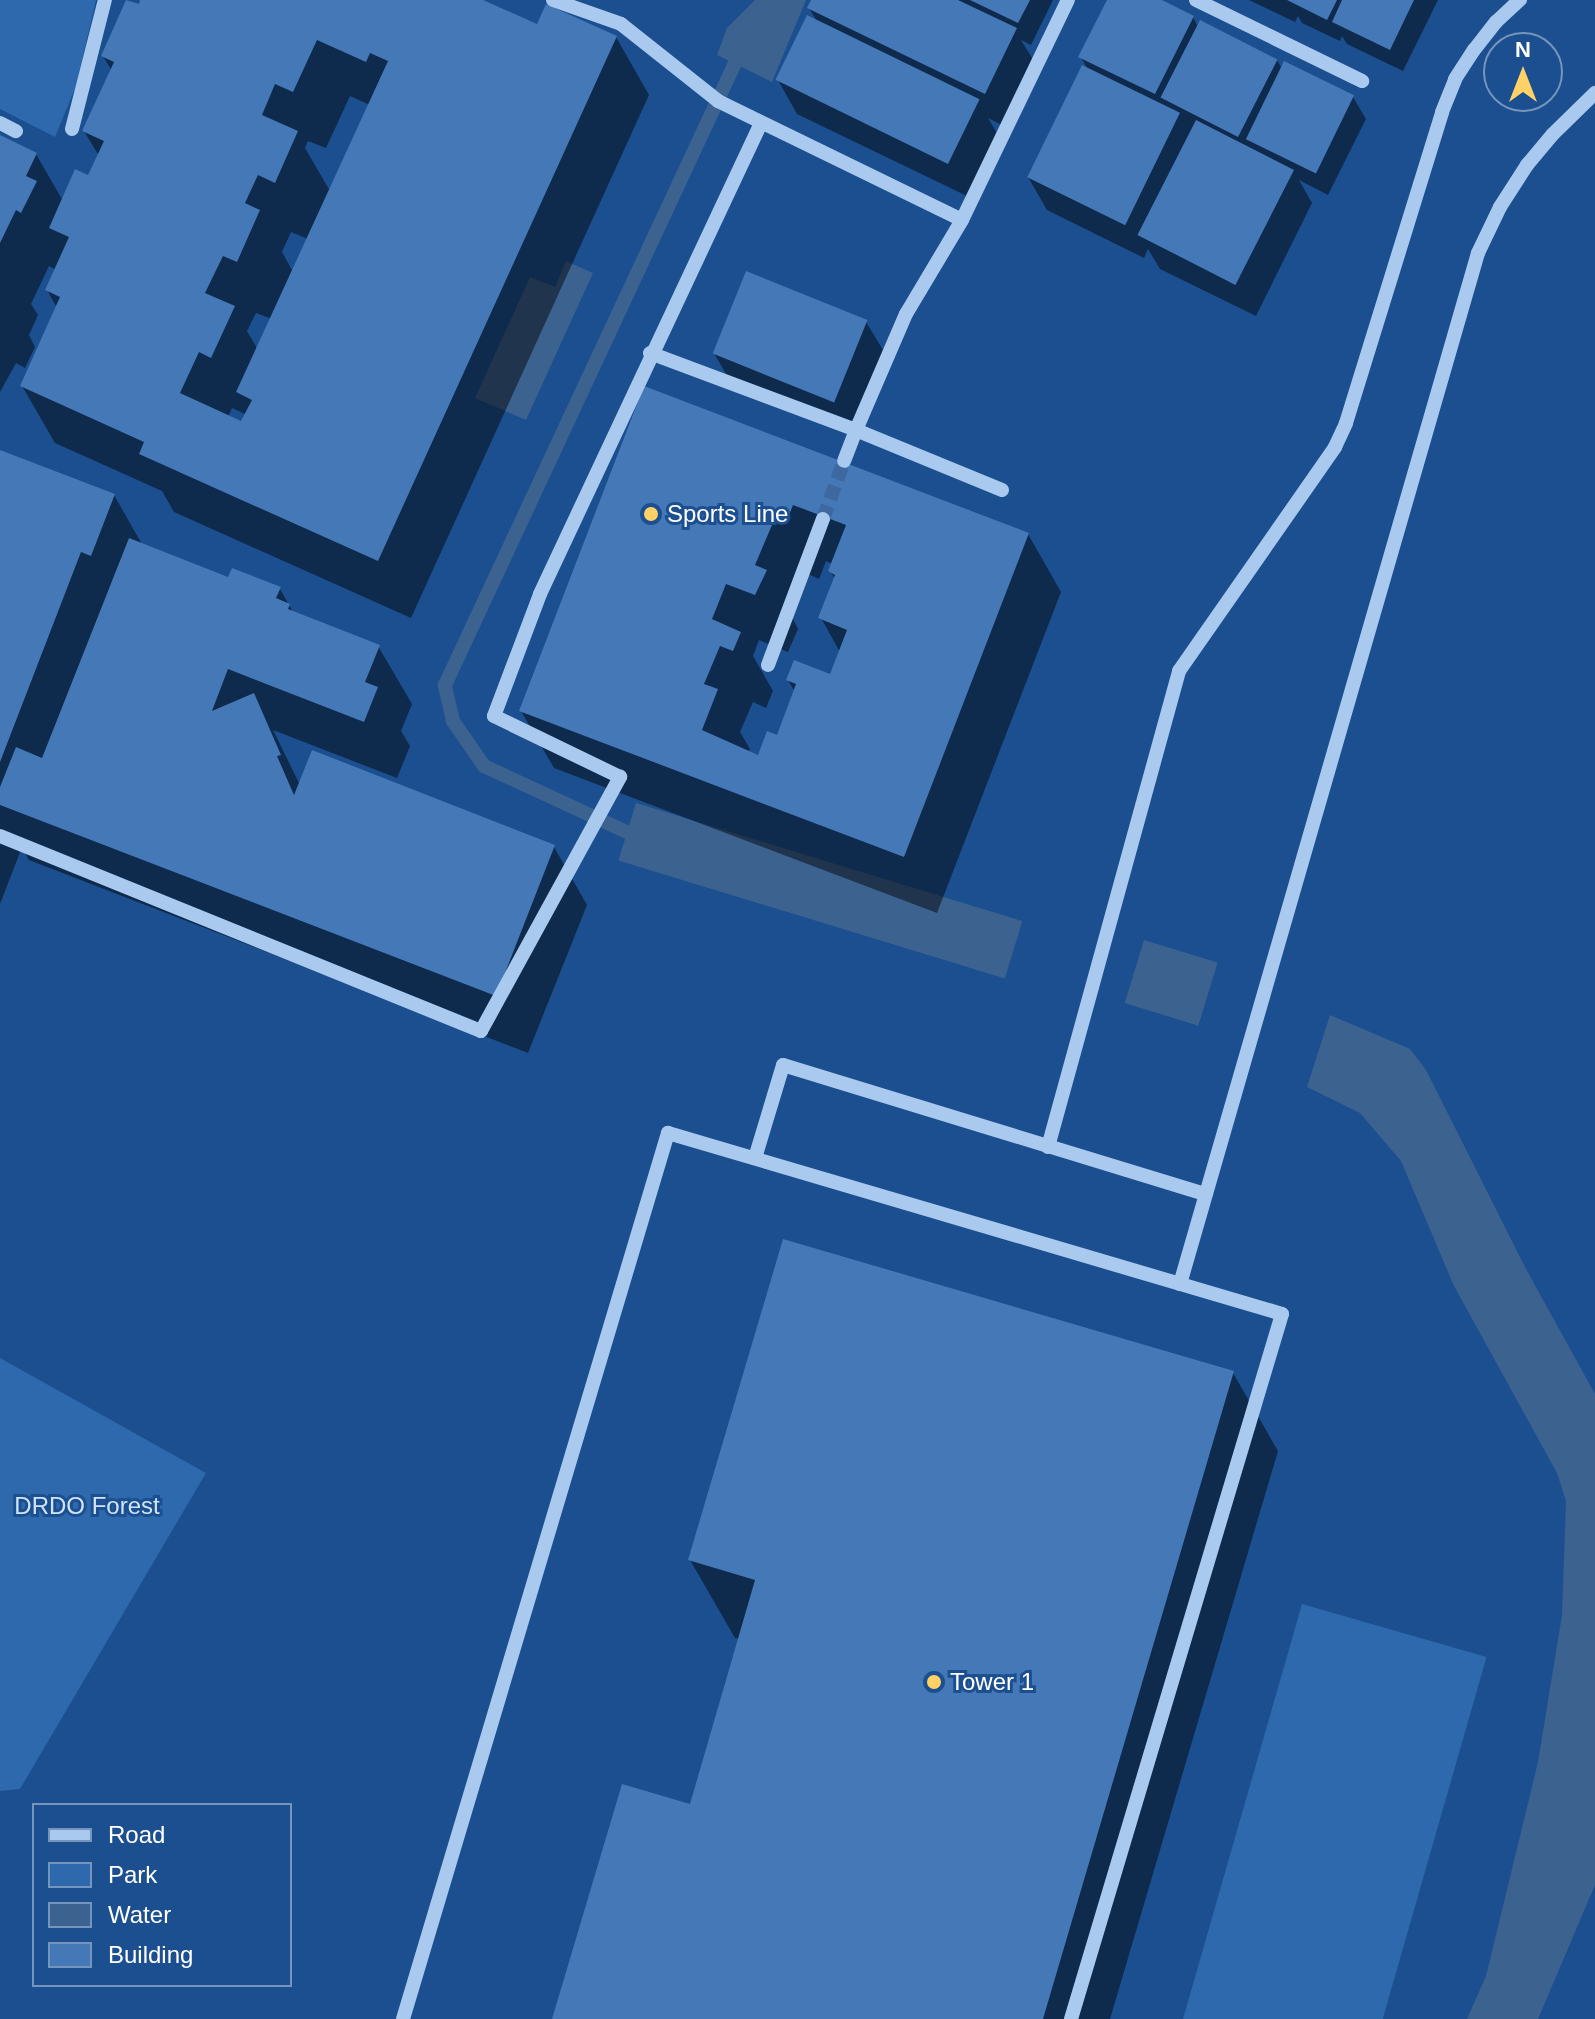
<!DOCTYPE html>
<style>
body{margin:0}
#map{position:relative;width:1595px;height:2019px;overflow:hidden;background:#1b4f8f;font-family:Arial,sans-serif}
div>[style]{position:absolute}
.green>*{inset:0;background:#2e69ad;transform-origin:0 0}
.water>*{inset:0;background:#3c6290;transform-origin:0 0}
.shadow>*{inset:0;background:#0007}
.stream>*{height:14px;margin:-7px;padding:0 7px;transform-origin:7px;border-radius:7px;background:#3c6290}
.building>*{inset:0;background:#4478b7;transform-origin:0 0}
.minor-tunnel>*{height:14px;margin-top:-7px;transform-origin:0;background:repeating-linear-gradient(90deg,#3d69a0 0 14px,transparent 0 21px)}
.minor>*{height:14px;margin:-7px;padding:0 7px;transform-origin:7px;border-radius:7px;background:#a9c9ee}
.dots>*{width:22px;height:22px;translate:-50% -50%;box-sizing:border-box;border:4px solid #1b4f8f;border-radius:50%}
span{translate:-50% -50%;white-space:nowrap;text-align:center;line-height:1.15;-webkit-text-stroke:6px #1b4f8f;paint-order:stroke}
.poi-label{font-size:24px;color:#fff}
.left{translate:0 -50%;text-align:left}
.park-label{font-size:24px;color:#cfe3fa}
.legend{position:absolute;left:32px;top:1803px;width:260px;height:184px;box-sizing:border-box;background:#1b4f8f;border:2px solid #7695bc;margin:0;padding:10px 14px;list-style:none;font-size:24px;color:#fff}
.legend li{display:flex;align-items:center;gap:16px;height:40px}
.legend b{width:40px;border:2px solid #7695bc}
.north{position:absolute;left:1483px;top:32px;width:80px;height:80px;box-sizing:border-box;background:#1b4f8f;border:2px solid #7695bc;border-radius:50%;rotate:0deg;font-size:22px;font-weight:700;line-height:32px;text-align:center;color:#fff}
.north::after{content:'';display:block;margin:auto;width:28px;height:36px;background:#ffd166;clip-path:polygon(50% 0,100% 100%,50% 72%,0 100%)}
</style>
<div id="map">
<div class="green">
<div style="clip-path:polygon(0 0,96px 0,76px 86px,55px 137px,0 109px)"></div>
<div style="clip-path:polygon(0 1358px,206px 1473px,20px 1789px,0 1791px)"></div>
<div style="left:1302px;top:1604px;width:192px;height:433px;rotate:16deg"></div>
</div>
<div class="water">
<div style="clip-path:polygon(755px 0,806px 0,772px 82px,717px 55px,727px 28px)"></div>
<div style="clip-path:polygon(566px 261px,593px 273px,526px 420px,475px 398px,530px 277px,555px 287px)"></div>
<div style="left:636px;top:803px;width:404px;height:60px;rotate:17deg"></div>
<div style="left:1144px;top:940px;width:77px;height:66px;rotate:17deg"></div>
<div style="clip-path:polygon(1330px 1015px,1410px 1049px,1426px 1070px,1526px 1269px,1595px 1394px,1595px 1885px,1538px 2019px,1467px 2019px,1486px 1976px,1538px 1762px,1562px 1615px,1566px 1501px,1557px 1473px,1454px 1286px,1401px 1161px,1360px 1113px,1307px 1087px)"></div>
</div>
<div class="shadow">
<div style="clip-path:polygon(evenodd,142px 0,478px 0,538px 27px,616px 37px,649px 95px,411px 618px,174px 512px,162px 491px,55px 443px,22px 386px,57px 308px,47px 290px,56px 270px,49px 266px,31px 304px,38px 315px,29px 335px,35px 347px,25px 368px,16px 363px,0 392px,0 138px,36px 154px,63px 201px,89px 178px,99px 156px,84px 131px,112px 71px,103px 56px,142px 0,350px 96px,370px 105px,330px 191px,305px 148px,308px 141px,326px 148px,350px 96px,142px 0,291px 232px,308px 239px,293px 272px,282px 252px,291px 232px,142px 0,256px 313px,272px 319px,258px 350px,247px 331px,256px 313px,142px 0,232px 408px,247px 415px,242px 424px,228px 417px,232px 408px)"></div>
<div style="clip-path:polygon(813px 0,1053px 0,1031px 45px,1021px 40px,1035px 63px,1004px 126px,988px 118px,997px 133px,967px 196px,797px 114px,778px 80px,818px 23px,809px 8px)"></div>
<div style="clip-path:polygon(1109px 0,1158px 0,1193px 17px,1198px 27px,1277px 60px,1282px 69px,1353px 97px,1366px 119px,1328px 195px,1299px 180px,1312px 203px,1256px 316px,1160px 269px,1148px 249px,1144px 258px,1047px 210px,1028px 177px,1088px 70px,1081px 57px)"></div>
<div style="clip-path:polygon(1249px 0,1438px 0,1403px 71px,1347px 44px,1342px 36px,1340px 41px,1302px 23px,1298px 16px,1295px 22px)"></div>
<div style="clip-path:polygon(866px 322px,886px 355px,854px 435px,733px 386px,714px 353px)"></div>
<div style="clip-path:polygon(evenodd,645px 389px,1028px 534px,1061px 592px,937px 913px,554px 768px,521px 711px,645px 389px,826px 561px,833px 564px,830px 571px,836px 580px,821px 618px,840px 652px,831px 676px,788px 680px,795px 692px,778px 737px,759px 757px,748px 753px,750px 749px,740px 732px,753px 702px,766px 708px,773px 691px,753px 656px,759px 640px,788px 652px,798px 629px,791px 615px,808px 574px,819px 579px,826px 561px)"></div>
<div style="clip-path:polygon(0 452px,114px 495px,143px 546px,230px 580px,280px 589px,294px 614px,378px 646px,412px 704px,401px 731px,410px 746px,397px 778px,273px 730px,300px 785px,554px 847px,587px 905px,528px 1053px,29px 860px,22px 847px,0 904px)"></div>
<div style="clip-path:polygon(1233px 1373px,1278px 1451px,1110px 2019px,554px 2019px,691px 1806px,740px 1639px,735px 1638px,690px 1560px)"></div>
</div>
<div class="stream">
<div style="left:644px;top:840px;width:176px;rotate:-155.2deg"></div>
<div style="left:484px;top:766px;width:55px;rotate:-124.6deg"></div>
<div style="left:453px;top:721px;width:37px;rotate:-103deg"></div>
<div style="left:445px;top:685px;width:689px;rotate:-65deg"></div>
<div style="left:736px;top:61px;width:14px;rotate:-12deg"></div>
</div>
<div class="building">
<div style="clip-path:polygon(evenodd,126px 0,139px 4px,140px 0,483px 0,537px 24px,546px 4px,617px 36px,378px 561px,139px 454px,144px 442px,20px 386px,60px 297px,45px 290px,69px 237px,49px 228px,75px 169px,88px 175px,104px 141px,82px 131px,114px 62px,101px 56px,126px 0,317px 40px,366px 62px,370px 53px,388px 61px,236px 392px,252px 400px,241px 421px,180px 393px,199px 352px,211px 358px,235px 306px,205px 293px,223px 256px,237px 262px,260px 210px,245px 203px,258px 175px,275px 183px,298px 131px,262px 115px,275px 84px,293px 92px,317px 40px)"></div>
<div style="clip-path:polygon(811px 0,958px 0,1017px 28px,985px 94px,807px 8px)"></div>
<div style="clip-path:polygon(970px 0,1030px 0,1018px 23px)"></div>
<div style="clip-path:polygon(1107px 0,1162px 0,1194px 16px,1155px 94px,1078px 57px)"></div>
<div style="clip-path:polygon(1287px 0,1337px 0,1327px 20px)"></div>
<div style="clip-path:polygon(1342px 0,1414px 0,1390px 50px,1332px 22px)"></div>
<div style="left:807px;top:15px;width:192px;height:72px;rotate:26deg"></div>
<div style="left:1200px;top:20px;width:87px;height:87px;rotate:27deg"></div>
<div style="left:1284px;top:61px;width:78px;height:87px;rotate:26deg"></div>
<div style="left:1082px;top:65px;width:109px;height:125px;rotate:26deg"></div>
<div style="left:1196px;top:120px;width:110px;height:129px;rotate:27deg"></div>
<div style="clip-path:polygon(0 135px,37px 153px,26px 176px,37px 181px,21px 213px,16px 210px,0 243px)"></div>
<div style="left:746px;top:271px;width:131px;height:89px;rotate:22deg"></div>
<div style="clip-path:polygon(evenodd,644px 386px,1029px 533px,904px 857px,519px 711px,644px 386px,793px 505px,846px 525px,828px 571px,835px 575px,818px 618px,847px 630px,830px 674px,794px 660px,786px 680px,796px 684px,777px 735px,767px 731px,758px 755px,702px 730px,718px 689px,704px 684px,720px 646px,733px 651px,741px 632px,712px 619px,726px 584px,755px 595px,767px 570px,755px 565px,775px 518px,786px 523px,793px 505px)"></div>
<div style="clip-path:polygon(0 450px,115px 494px,91px 556px,81px 552px,0 762px)"></div>
<div style="clip-path:polygon(129px 538px,228px 577px,232px 568px,281px 587px,276px 598px,290px 604px,288px 609px,380px 645px,365px 682px,378px 687px,364px 722px,228px 669px,212px 711px,254px 693px,281px 755px,277px 756px,294px 795px,312px 750px,555px 845px,496px 996px,0 805px,0 787px,16px 747px,42px 758px)"></div>
<div style="clip-path:polygon(783px 1239px,1234px 1371px,1043px 2019px,552px 2019px,622px 1784px,690px 1804px,755px 1580px,688px 1560px)"></div>
</div>
<div class="minor-tunnel">
<div style="left:823px;top:519px;width:62px;rotate:-70.1deg"></div>
</div>
<div class="minor">
<div style="left:553px;top:0;width:72px;rotate:19.4deg"></div>
<div style="left:621px;top:24px;width:124px;rotate:38.4deg"></div>
<div style="left:718px;top:101px;width:271px;rotate:26deg"></div>
<div style="left:1196px;top:0;width:185px;rotate:26deg"></div>
<div style="left:0;top:123px;width:18px;rotate:27deg"></div>
<div style="left:72px;top:129px;width:133px;rotate:-75.7deg"></div>
<div style="left:650px;top:353px;width:220px;rotate:20.5deg"></div>
<div style="left:856px;top:430px;width:33px;rotate:111deg"></div>
<div style="left:1002px;top:490px;width:158px;rotate:-157.7deg"></div>
<div style="left:856px;top:430px;width:126px;rotate:-66.7deg"></div>
<div style="left:906px;top:314px;width:109px;rotate:-59.2deg"></div>
<div style="left:962px;top:220px;width:244px;rotate:-64.3deg"></div>
<div style="left:768px;top:665px;width:156px;rotate:-69.4deg"></div>
<div style="left:0;top:836px;width:519px;rotate:22.07deg"></div>
<div style="left:481px;top:1031px;width:290px;rotate:-61.3deg"></div>
<div style="left:620px;top:777px;width:140px;rotate:-154.2deg"></div>
<div style="left:494px;top:716px;width:130px;rotate:-69.3deg"></div>
<div style="left:540px;top:594px;width:520px;rotate:-64.86deg"></div>
<div style="left:1048px;top:1147px;width:494px;rotate:-74.6deg"></div>
<div style="left:1179px;top:671px;width:273px;rotate:-55.1deg"></div>
<div style="left:1335px;top:447px;width:26px;rotate:-65deg"></div>
<div style="left:1346px;top:423px;width:325px;rotate:-72.8deg"></div>
<div style="left:1442px;top:112px;width:35px;rotate:-68deg"></div>
<div style="left:1455px;top:79px;width:35px;rotate:-57deg"></div>
<div style="left:1474px;top:50px;width:36px;rotate:-52deg"></div>
<div style="left:1496px;top:22px;width:33px;rotate:-43deg"></div>
<div style="left:755px;top:1158px;width:97px;rotate:-73.2deg"></div>
<div style="left:783px;top:1065px;width:442px;rotate:17deg"></div>
<div style="left:1180px;top:1284px;width:1073px;rotate:-73.88deg"></div>
<div style="left:1478px;top:253px;width:51px;rotate:-64.4deg"></div>
<div style="left:1500px;top:207px;width:50px;rotate:-57.3deg"></div>
<div style="left:1527px;top:165px;width:40px;rotate:-50deg"></div>
<div style="left:1553px;top:134px;width:59px;rotate:-44.3deg"></div>
<div style="left:403px;top:2019px;width:925px;rotate:-73.35deg"></div>
<div style="left:668px;top:1133px;width:640px;rotate:16.42deg"></div>
<div style="left:1282px;top:1314px;width:736px;rotate:106.66deg"></div>
</div>
<div class="dots">
<div style="left:651px;top:514px;background:#ffd166"></div>
<div style="left:934px;top:1682px;background:#ffd166"></div>
</div>
<div class="poi-label">
<span class="left" style="left:667px;top:514px">Sports Line</span>
<span class="left" style="left:950px;top:1682px">Tower 1</span>
</div>
<div class="park-label">
<span style="left:87px;top:1506px">DRDO Forest</span>
</div>
<ul class="legend">
<li><b style="height:10px;background:#a9c9ee"></b>Road</li>
<li><b style="height:22px;background:#2e69ad"></b>Park</li>
<li><b style="height:22px;background:#3c6290"></b>Water</li>
<li><b style="height:22px;background:#4478b7"></b>Building</li>
</ul>
<div class="north">N</div>
</div>
